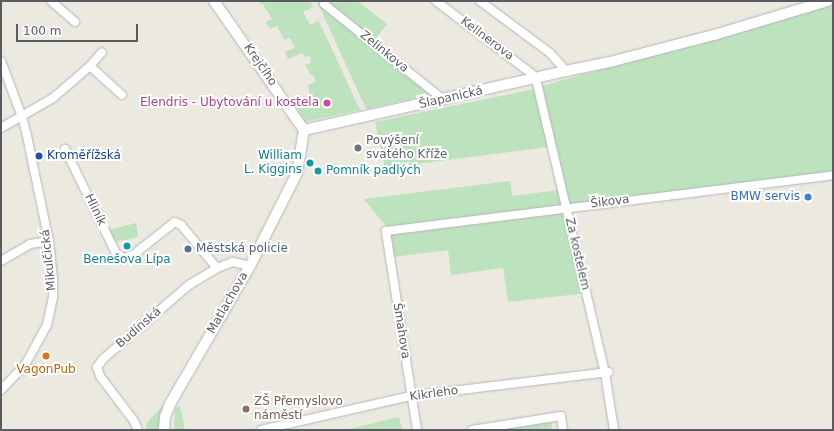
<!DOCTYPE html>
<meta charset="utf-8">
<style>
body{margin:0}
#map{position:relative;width:834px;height:431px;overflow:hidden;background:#ebe9e0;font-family:"DejaVu Sans",sans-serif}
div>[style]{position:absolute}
.green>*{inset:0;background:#bde2be}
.roads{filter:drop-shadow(0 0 1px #b3b6ba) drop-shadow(0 0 1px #b3b6ba)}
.minor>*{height:8px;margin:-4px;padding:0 4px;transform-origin:4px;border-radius:4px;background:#fff}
.tertiary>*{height:10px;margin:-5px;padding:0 5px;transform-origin:5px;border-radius:5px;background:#fff}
.dots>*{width:11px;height:11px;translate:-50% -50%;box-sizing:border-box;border:2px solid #fff;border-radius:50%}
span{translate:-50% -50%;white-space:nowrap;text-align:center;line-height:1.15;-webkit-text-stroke:4px #fff;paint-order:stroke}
.street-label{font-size:12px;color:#595c60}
.hotel-label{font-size:12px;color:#b23c85}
.right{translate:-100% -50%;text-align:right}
.worship-label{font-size:12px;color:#5b616d}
.left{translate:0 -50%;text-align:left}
.transit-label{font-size:12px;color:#164399}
.culture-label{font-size:12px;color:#0d838f}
.shop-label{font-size:12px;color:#366cbe}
.service-label{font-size:12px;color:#4e5e75}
.food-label{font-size:12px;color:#c56008}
.education-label{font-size:12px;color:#785e54}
.frame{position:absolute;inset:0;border:2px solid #595c60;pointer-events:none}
.scale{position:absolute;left:16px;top:24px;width:122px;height:18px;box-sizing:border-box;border:2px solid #595c60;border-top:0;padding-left:5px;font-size:12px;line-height:14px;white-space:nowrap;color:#595c60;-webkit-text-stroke:3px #fff;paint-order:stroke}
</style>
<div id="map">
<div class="green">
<div style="clip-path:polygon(258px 1px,310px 1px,313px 7px,303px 12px,310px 25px,318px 21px,317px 17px,360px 110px,304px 122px,295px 101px,310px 95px,308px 85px,316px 82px,313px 75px,311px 75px,305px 65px,311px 63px,311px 58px,309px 56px,304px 57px,303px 53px,288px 59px,285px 52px,295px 48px,290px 38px,284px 40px,277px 26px,270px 29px,266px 22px,272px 19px,262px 3px,260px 4px)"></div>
<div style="clip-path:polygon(317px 1px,357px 1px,387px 24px,374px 41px,439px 93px,366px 109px)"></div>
<div style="clip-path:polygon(833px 5px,833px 172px,571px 206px,588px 293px,508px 302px,503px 268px,451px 275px,448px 250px,393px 257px,388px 229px,364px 199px,510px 181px,512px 196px,560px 190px,538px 87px)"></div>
<div style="clip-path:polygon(534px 89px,548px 147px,385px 168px,375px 122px)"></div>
<div style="clip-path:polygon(136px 223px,138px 237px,115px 242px,109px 230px)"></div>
<div style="clip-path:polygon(163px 405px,159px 430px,146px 430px,146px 424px)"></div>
<div style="clip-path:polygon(180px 406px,185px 430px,174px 430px,175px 408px)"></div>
<div style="clip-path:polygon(399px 417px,402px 430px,345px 430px)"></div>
<div style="clip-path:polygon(551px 419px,552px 430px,482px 430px)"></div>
</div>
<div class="roads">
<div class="minor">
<div style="left:51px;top:1px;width:32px;rotate:41deg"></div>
<div style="left:436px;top:1px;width:119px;rotate:37.2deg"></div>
<div style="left:531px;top:73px;width:8px;rotate:50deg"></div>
<div style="left:536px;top:79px;width:302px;rotate:76.8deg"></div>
<div style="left:605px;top:373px;width:58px;rotate:81deg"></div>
<div style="left:480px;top:1px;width:87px;rotate:36.6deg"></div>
<div style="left:550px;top:53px;width:24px;rotate:48deg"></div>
<div style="left:324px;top:4px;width:154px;rotate:38.7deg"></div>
<div style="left:1px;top:61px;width:60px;rotate:69.4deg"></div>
<div style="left:22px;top:117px;width:20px;rotate:75deg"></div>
<div style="left:27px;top:136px;width:107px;rotate:78.2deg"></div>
<div style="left:49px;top:241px;width:39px;rotate:84deg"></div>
<div style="left:53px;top:280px;width:17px;rotate:90deg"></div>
<div style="left:53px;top:297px;width:29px;rotate:102deg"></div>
<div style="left:47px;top:325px;width:46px;rotate:118.8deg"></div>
<div style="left:25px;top:365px;width:35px;rotate:134deg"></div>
<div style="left:90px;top:66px;width:43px;rotate:42.2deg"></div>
<div style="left:1px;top:128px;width:60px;rotate:-30deg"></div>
<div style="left:53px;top:98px;width:49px;rotate:-40.9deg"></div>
<div style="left:90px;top:66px;width:18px;rotate:-49deg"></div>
<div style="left:65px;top:149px;width:116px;rotate:63.9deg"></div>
<div style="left:116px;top:253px;width:9px;rotate:36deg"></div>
<div style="left:123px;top:258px;width:10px;rotate:-17deg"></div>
<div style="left:133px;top:255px;width:53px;rotate:-38.2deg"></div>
<div style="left:175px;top:222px;width:7px;rotate:27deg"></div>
<div style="left:181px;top:225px;width:56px;rotate:50.1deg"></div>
<div style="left:1px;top:261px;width:34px;rotate:-30deg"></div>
<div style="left:30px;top:244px;width:19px;rotate:-9deg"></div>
<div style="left:138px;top:430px;width:10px;rotate:-114deg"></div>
<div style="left:134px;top:421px;width:56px;rotate:-127.1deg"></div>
<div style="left:100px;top:376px;width:9px;rotate:-108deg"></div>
<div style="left:97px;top:367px;width:10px;rotate:-53deg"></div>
<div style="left:103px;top:359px;width:113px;rotate:-40.7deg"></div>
<div style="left:189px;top:285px;width:33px;rotate:-31deg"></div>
<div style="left:217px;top:268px;width:17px;rotate:-21deg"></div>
<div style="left:233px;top:262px;width:17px;rotate:13deg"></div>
<div style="left:261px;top:430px;width:154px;rotate:-12.8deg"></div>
<div style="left:411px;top:396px;width:199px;rotate:-6.9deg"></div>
<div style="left:417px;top:430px;width:201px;rotate:-98.9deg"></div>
<div style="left:386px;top:231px;width:450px;rotate:-7.1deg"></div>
<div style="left:472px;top:430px;width:90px;rotate:-8.9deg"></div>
<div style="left:561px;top:416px;width:14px;rotate:82deg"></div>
</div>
<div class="tertiary">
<div style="left:214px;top:1px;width:157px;rotate:55.1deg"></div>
<div style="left:304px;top:130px;width:269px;rotate:-12.7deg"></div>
<div style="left:566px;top:71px;width:45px;rotate:-11.6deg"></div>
<div style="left:610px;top:62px;width:107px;rotate:-14.6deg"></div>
<div style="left:714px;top:35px;width:118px;rotate:-16.7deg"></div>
<div style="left:164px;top:430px;width:13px;rotate:-86deg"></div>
<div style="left:165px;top:417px;width:14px;rotate:-69deg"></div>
<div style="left:170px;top:404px;width:160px;rotate:-59.9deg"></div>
<div style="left:250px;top:266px;width:104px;rotate:-63.2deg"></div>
<div style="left:297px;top:173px;width:44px;rotate:-80.8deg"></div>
</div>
</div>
<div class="dots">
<div style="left:327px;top:103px;background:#d1479c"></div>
<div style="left:358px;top:148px;background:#6b7280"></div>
<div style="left:39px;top:156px;background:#1a4fb4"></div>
<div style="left:310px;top:163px;background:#0f9aa8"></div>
<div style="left:318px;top:171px;background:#0f9aa8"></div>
<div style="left:808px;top:197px;background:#3f7fe0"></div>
<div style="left:127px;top:246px;background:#0f9aa8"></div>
<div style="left:188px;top:249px;background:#5c6f8a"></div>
<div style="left:46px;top:356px;background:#e8710a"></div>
<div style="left:246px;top:409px;background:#8d6e63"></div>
</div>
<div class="street-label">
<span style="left:487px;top:39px;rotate:37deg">Kellnerova</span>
<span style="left:384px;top:52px;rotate:39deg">Zelinkova</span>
<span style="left:260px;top:65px;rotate:55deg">Krejčího</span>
<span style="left:451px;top:98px;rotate:-13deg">Šlapanická</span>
<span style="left:610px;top:202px;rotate:-7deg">Šikova</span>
<span style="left:95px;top:210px;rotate:64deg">Hliník</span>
<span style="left:577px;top:254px;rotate:77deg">Za kostelem</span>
<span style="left:49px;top:260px;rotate:-96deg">Mikulčická</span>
<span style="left:228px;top:303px;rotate:-60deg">Matlachova</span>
<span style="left:139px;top:328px;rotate:-41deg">Budínská</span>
<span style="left:401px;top:331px;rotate:81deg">Šmahova</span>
<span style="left:434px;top:394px;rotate:-8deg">Kikrleho</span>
</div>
<div class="hotel-label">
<span class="right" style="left:319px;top:103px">Elendris - Ubytování u kostela</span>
</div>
<div class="worship-label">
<span class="left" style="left:366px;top:148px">Povýšení<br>svatého Kříže</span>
</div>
<div class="transit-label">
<span class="left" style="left:47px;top:156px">Kroměřížská</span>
</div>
<div class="culture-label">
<span class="right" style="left:302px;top:163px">William<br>L. Kiggins</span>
<span class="left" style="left:326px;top:171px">Pomník padlých</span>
<span style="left:127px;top:260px">Benešova Lípa</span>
</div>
<div class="shop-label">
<span class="right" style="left:800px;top:197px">BMW servis</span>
</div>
<div class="service-label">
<span class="left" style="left:196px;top:249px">Městská policie</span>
</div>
<div class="food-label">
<span style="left:46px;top:370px">VagonPub</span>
</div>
<div class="education-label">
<span class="left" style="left:254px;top:409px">ZŠ Přemyslovo<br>náměstí</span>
</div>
<div class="frame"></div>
<div class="scale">100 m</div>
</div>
